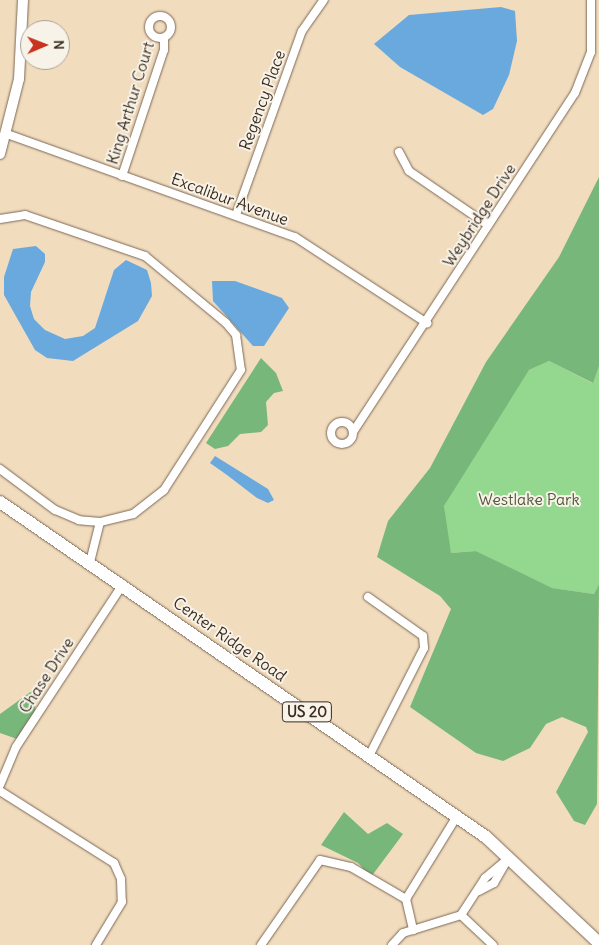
<!DOCTYPE html>
<style>
body{margin:0}
#map{position:relative;width:599px;height:945px;overflow:hidden;background:#f2dcbe;font-family:Delius,sans-serif}
div>[style]{position:absolute}
.green>*{inset:0;background:#94d78f}
.forest>*{inset:0;background:#77b87a}
.water>*{inset:0;background:#6aa9dd}
.roads{filter:drop-shadow(0 0 1px #7b6856) drop-shadow(0 0 1px #7b6856)}
.minor>*{height:8px;margin:-4px;padding:0 4px;transform-origin:4px;border-radius:4px;background:#fff}
.minor>.ring{margin:-4px;padding:0;box-sizing:content-box;background:none;border:8px solid #fff;border-radius:50%}
.tertiary>*{height:10px;margin:-5px;padding:0 5px;transform-origin:5px;border-radius:5px;background:#fff}
.primary>*{height:12px;margin:-6px;padding:0 6px;transform-origin:6px;border-radius:6px;background:#fff}
span{translate:-50% -50%;white-space:nowrap;text-align:center;line-height:1.15;-webkit-text-stroke:4px #f7f3e8;paint-order:stroke}
.shield-label span{padding:1px 4px;background:#f7f3e8;border:1px solid;border-radius:4px;-webkit-text-stroke-width:0}
.shield-label{font-size:15px;color:#3b2a1e;font-weight:700}
.street-label{font-size:16px;color:#3b2a1e}
.park-label{font-size:16px;color:#51553a}
.north{position:absolute;left:20px;top:20px;width:50px;height:50px;box-sizing:border-box;background:#f7f3e8;border:1px solid #aca397;border-radius:50%;rotate:89deg;font-size:14px;font-weight:700;line-height:20px;text-align:center;color:#3b2a1e}
.north::after{content:'';display:block;margin:auto;width:18px;height:22px;background:#c8321e;clip-path:polygon(50% 0,100% 100%,50% 72%,0 100%)}
</style>
<div id="map">
<div class="green">
<div style="clip-path:polygon(549px 361px,592px 383px,599px 366px,599px 584px,594px 594px,551px 588px,476px 551px,451px 553px,446px 535px,444px 506px,511px 393px,529px 370px)"></div>
</div>
<div class="forest">
<div style="clip-path:polygon(599px 177px,599px 366px,593px 383px,549px 361px,529px 370px,444px 506px,451px 553px,476px 551px,552px 588px,594px 594px,599px 584px,597px 804px,585px 825px,574px 821px,556px 792px,588px 732px,586px 727px,562px 717px,546px 724px,530px 748px,503px 761px,476px 753px,410px 707px,451px 609px,440px 596px,377px 557px,388px 521px,430px 468px,486px 362px,559px 257px)"></div>
<div style="clip-path:polygon(261px 358px,276px 373px,283px 391px,274px 393px,266px 402px,268px 425px,261px 432px,240px 434px,228px 446px,215px 449px,206px 443px)"></div>
<div style="clip-path:polygon(36px 688px,35px 713px,17px 739px,0 733px,0 714px)"></div>
<div style="clip-path:polygon(344px 812px,368px 834px,387px 823px,403px 834px,371px 877px,358px 863px,321px 845px)"></div>
</div>
<div class="water">
<div style="clip-path:polygon(501px 7px,515px 11px,517px 41px,509px 75px,493px 109px,483px 115px,400px 67px,374px 44px,409px 15px)"></div>
<div style="clip-path:polygon(36px 246px,45px 254px,45px 262px,31px 292px,30px 306px,34px 319px,45px 330px,65px 339px,83px 336px,95px 328px,114px 270px,126px 260px,147px 270px,151px 283px,152px 296px,138px 321px,73px 361px,47px 358px,35px 350px,4px 295px,4px 277px,13px 249px)"></div>
<div style="clip-path:polygon(212px 281px,235px 281px,282px 298px,289px 308px,264px 346px,253px 346px,213px 301px)"></div>
<div style="clip-path:polygon(215px 456px,268px 489px,274px 500px,268px 503px,257px 498px,227px 475px,210px 463px)"></div>
</div>
<div class="roads">
<div class="minor">
<div class="ring" style="left:149px;top:16px;width:14px;height:14px"></div>
<div style="left:7px;top:134px;width:306px;rotate:19.7deg"></div>
<div style="left:295px;top:237px;width:158px;rotate:33.1deg"></div>
<div style="left:399px;top:152px;width:21px;rotate:62deg"></div>
<div style="left:409px;top:171px;width:96px;rotate:34.4deg"></div>
<div style="left:122px;top:176px;width:133px;rotate:-71.6deg"></div>
<div style="left:164px;top:50px;width:12px;rotate:-90deg"></div>
<div style="left:236px;top:215px;width:195px;rotate:-70.3deg"></div>
<div style="left:302px;top:31px;width:38px;rotate:-55deg"></div>
<div style="left:0;top:219px;width:25px;rotate:-9deg"></div>
<div style="left:25px;top:215px;width:127px;rotate:18.9deg"></div>
<div style="left:145px;top:256px;width:105px;rotate:39.6deg"></div>
<div style="left:226px;top:323px;width:16px;rotate:50deg"></div>
<div style="left:236px;top:335px;width:35px;rotate:82deg"></div>
<div style="left:241px;top:370px;width:143px;rotate:122.7deg"></div>
<div style="left:164px;top:490px;width:39px;rotate:142deg"></div>
<div style="left:133px;top:514px;width:34px;rotate:166deg"></div>
<div style="left:100px;top:522px;width:21px;rotate:-175deg"></div>
<div style="left:79px;top:520px;width:26px;rotate:-157deg"></div>
<div style="left:55px;top:510px;width:69px;rotate:-143.3deg"></div>
<div class="ring" style="left:331px;top:422px;width:14px;height:14px"></div>
<div style="left:353px;top:432px;width:405px;rotate:-56.8deg"></div>
<div style="left:575px;top:93px;width:44px;rotate:-68.7deg"></div>
<div style="left:591px;top:52px;width:52px;rotate:-90deg"></div>
<div style="left:90px;top:562px;width:41px;rotate:-76deg"></div>
<div style="left:368px;top:597px;width:67px;rotate:35.3deg"></div>
<div style="left:423px;top:636px;width:12px;rotate:85deg"></div>
<div style="left:424px;top:648px;width:121px;rotate:117deg"></div>
<div style="left:0;top:785px;width:41px;rotate:-67.2deg"></div>
<div style="left:16px;top:747px;width:195px;rotate:-56.7deg"></div>
<div style="left:0;top:791px;width:135px;rotate:32.3deg"></div>
<div style="left:114px;top:863px;width:17px;rotate:66deg"></div>
<div style="left:121px;top:879px;width:23px;rotate:88deg"></div>
<div style="left:122px;top:902px;width:50px;rotate:121.2deg"></div>
<div style="left:479px;top:891px;width:17px;rotate:-28deg"></div>
<div style="left:494px;top:883px;width:28px;rotate:-60deg"></div>
<div style="left:406px;top:899px;width:32px;rotate:77deg"></div>
<div style="left:461px;top:915px;width:44px;rotate:43.2deg"></div>
<div style="left:261px;top:945px;width:103px;rotate:-55.2deg"></div>
<div style="left:320px;top:860px;width:32px;rotate:13deg"></div>
<div style="left:351px;top:867px;width:64px;rotate:30.2deg"></div>
<div style="left:406px;top:899px;width:97px;rotate:-58.4deg"></div>
<div style="left:392px;top:945px;width:16px;rotate:-47deg"></div>
<div style="left:403px;top:933px;width:61px;rotate:-17.2deg"></div>
<div style="left:461px;top:915px;width:44px;rotate:-57deg"></div>
<div style="left:485px;top:878px;width:30px;rotate:-40deg"></div>
</div>
<div class="tertiary">
<div style="left:0;top:154px;width:77px;rotate:-75.8deg"></div>
<div style="left:19px;top:79px;width:79px;rotate:-87.1deg"></div>
</div>
<div class="primary">
<div style="left:0;top:502px;width:590px;rotate:34.58deg"></div>
<div style="left:486px;top:837px;width:155px;rotate:43.2deg"></div>
</div>
</div>
<div class="shield-label">
<span style="left:307px;top:712px">US 20</span>
</div>
<div class="street-label">
<span style="left:262px;top:100px;rotate:-70deg">Regency Place</span>
<span style="left:130px;top:103px;rotate:-73deg">King Arthur Court</span>
<span style="left:230px;top:199px;rotate:20deg">Excalibur Avenue</span>
<span style="left:479px;top:215px;rotate:-57deg">Weybridge Drive</span>
<span style="left:230px;top:639px;rotate:35deg">Center Ridge Road</span>
<span style="left:46px;top:675px;rotate:-57deg">Chase Drive</span>
</div>
<div class="park-label">
<span style="left:529px;top:499px">Westlake Park</span>
</div>
<div class="north">N</div>
</div>
